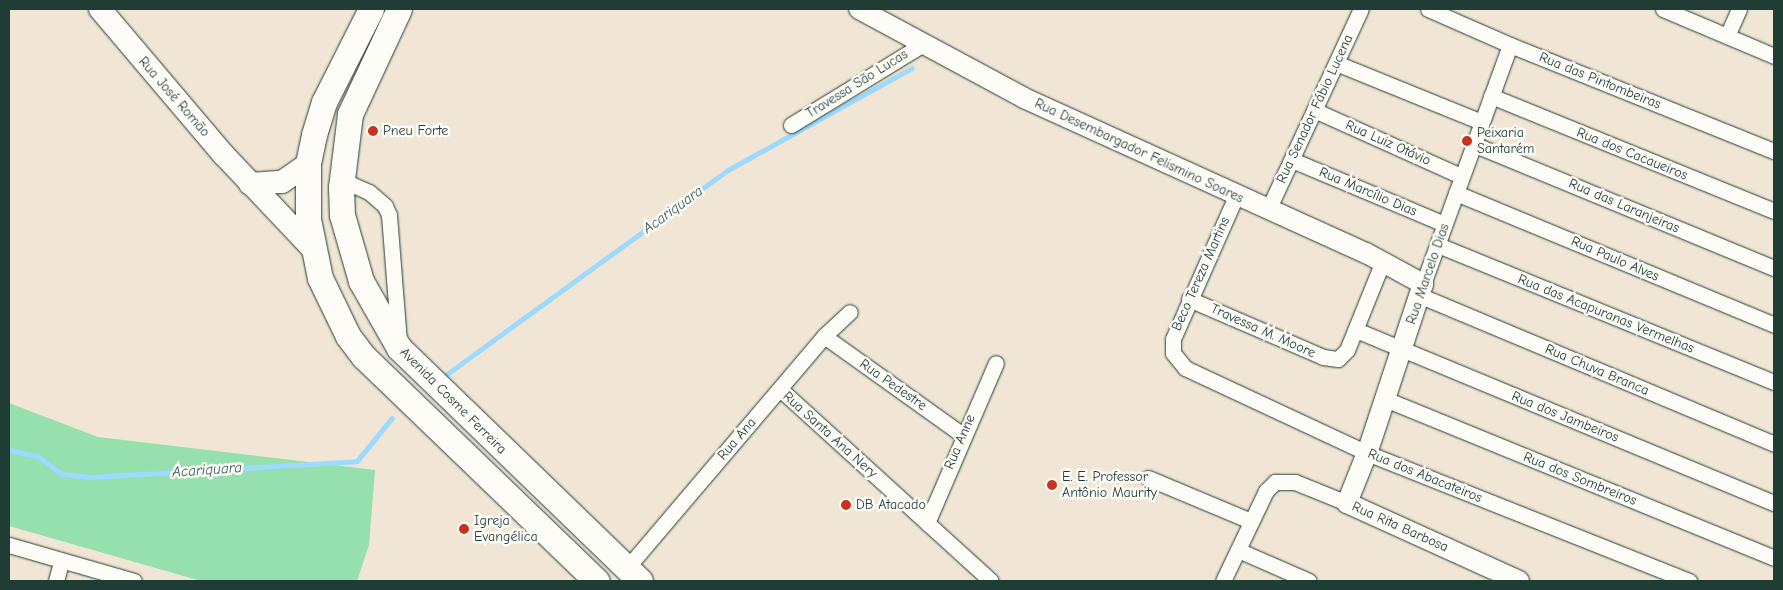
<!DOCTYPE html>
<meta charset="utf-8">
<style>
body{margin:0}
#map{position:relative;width:1783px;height:590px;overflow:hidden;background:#f1e6d5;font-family:"Comic Neue",sans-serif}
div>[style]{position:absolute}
.green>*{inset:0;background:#96dfaf}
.stream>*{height:4.5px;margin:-2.25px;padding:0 2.25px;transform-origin:2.25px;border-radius:2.25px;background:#9ed9ff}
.roads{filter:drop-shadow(0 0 1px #1f3d34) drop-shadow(0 0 1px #1f3d34)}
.minor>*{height:15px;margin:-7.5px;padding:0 7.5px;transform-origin:7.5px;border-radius:7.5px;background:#fdfcf7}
.tertiary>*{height:20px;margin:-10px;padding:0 10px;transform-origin:10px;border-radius:10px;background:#fdfcf7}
.secondary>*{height:22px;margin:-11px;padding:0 11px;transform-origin:11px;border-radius:11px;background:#fdfcf7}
.primary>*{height:25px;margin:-12.5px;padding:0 12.5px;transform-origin:12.5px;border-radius:12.5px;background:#fdfcf7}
.dots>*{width:14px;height:14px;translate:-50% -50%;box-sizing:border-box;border:2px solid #fdfcf7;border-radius:50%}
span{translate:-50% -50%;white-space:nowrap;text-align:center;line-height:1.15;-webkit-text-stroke:5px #fdfcf7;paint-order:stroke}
.street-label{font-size:14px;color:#1f3d34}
.poi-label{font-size:14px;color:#1f3d34}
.left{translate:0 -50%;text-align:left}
.water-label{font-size:15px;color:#385c5d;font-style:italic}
.frame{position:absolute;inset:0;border:10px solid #1f3d34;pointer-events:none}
</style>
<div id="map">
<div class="green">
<div style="clip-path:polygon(9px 403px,98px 437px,375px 470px,369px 545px,357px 581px,201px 581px,9px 526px)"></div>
</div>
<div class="stream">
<div style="left:447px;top:374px;width:347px;rotate:-36deg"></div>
<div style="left:728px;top:170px;width:210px;rotate:-29deg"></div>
<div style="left:9px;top:450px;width:30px;rotate:12deg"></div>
<div style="left:38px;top:456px;width:30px;rotate:37deg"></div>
<div style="left:62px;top:474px;width:29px;rotate:6deg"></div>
<div style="left:91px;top:477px;width:266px;rotate:-3.4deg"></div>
<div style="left:357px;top:461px;width:55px;rotate:-50.9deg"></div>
</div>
<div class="roads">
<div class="minor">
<div style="left:1428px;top:9px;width:90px;rotate:23.7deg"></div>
<div style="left:1510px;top:45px;width:284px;rotate:21.9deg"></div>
<div style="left:1663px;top:9px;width:121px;rotate:22.9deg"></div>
<div style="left:1727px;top:36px;width:30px;rotate:-66deg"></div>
<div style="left:1336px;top:63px;width:157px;rotate:22.1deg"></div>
<div style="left:1491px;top:96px;width:305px;rotate:22.1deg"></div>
<div style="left:1314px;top:110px;width:161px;rotate:24.2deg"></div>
<div style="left:791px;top:125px;width:155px;rotate:-31.5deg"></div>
<div style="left:1473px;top:144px;width:326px;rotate:22.4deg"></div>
<div style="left:1292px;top:160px;width:165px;rotate:22.8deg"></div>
<div style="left:341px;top:187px;width:12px;rotate:-9deg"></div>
<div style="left:353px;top:185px;width:17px;rotate:24deg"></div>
<div style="left:369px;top:192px;width:21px;rotate:41deg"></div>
<div style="left:385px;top:206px;width:10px;rotate:66deg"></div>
<div style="left:389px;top:215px;width:126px;rotate:85.5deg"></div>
<div style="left:1456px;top:193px;width:344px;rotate:22.5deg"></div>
<div style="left:1236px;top:196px;width:156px;rotate:113.8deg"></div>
<div style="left:1173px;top:339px;width:14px;rotate:90deg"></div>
<div style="left:1173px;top:353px;width:19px;rotate:51deg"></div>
<div style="left:1185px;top:368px;width:201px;rotate:25deg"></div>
<div style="left:1367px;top:453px;width:347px;rotate:21.7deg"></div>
<div style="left:1268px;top:210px;width:221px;rotate:-65.2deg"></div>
<div style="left:1438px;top:245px;width:363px;rotate:22.2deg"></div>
<div style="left:1423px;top:284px;width:254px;rotate:-70deg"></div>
<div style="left:1421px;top:296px;width:383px;rotate:22.7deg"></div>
<div style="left:1189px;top:299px;width:146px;rotate:23.4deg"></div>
<div style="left:1323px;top:357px;width:15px;rotate:8deg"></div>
<div style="left:1338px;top:359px;width:13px;rotate:-45deg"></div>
<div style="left:1347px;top:350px;width:96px;rotate:-68deg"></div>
<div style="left:1356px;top:330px;width:452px;rotate:22.5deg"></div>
<div style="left:824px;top:336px;width:171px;rotate:35.5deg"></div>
<div style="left:780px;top:389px;width:285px;rotate:42.3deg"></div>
<div style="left:1385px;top:399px;width:420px;rotate:22.2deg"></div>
<div style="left:1148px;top:478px;width:112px;rotate:22.7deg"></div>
<div style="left:927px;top:523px;width:174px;rotate:-66.7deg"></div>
<div style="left:9px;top:545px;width:130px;rotate:16.1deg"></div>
<div style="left:1238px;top:550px;width:77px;rotate:23.6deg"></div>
<div style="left:626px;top:569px;width:306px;rotate:-49.6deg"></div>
<div style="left:824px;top:336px;width:35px;rotate:-43deg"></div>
<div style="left:56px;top:581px;width:20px;rotate:-75deg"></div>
<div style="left:1223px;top:581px;width:100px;rotate:-64.5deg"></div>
<div style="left:1266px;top:491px;width:13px;rotate:-45deg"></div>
<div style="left:1275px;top:482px;width:20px"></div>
<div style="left:1295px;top:482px;width:56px;rotate:22deg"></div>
</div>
<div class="tertiary">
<div style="left:859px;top:9px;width:187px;rotate:28.3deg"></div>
<div style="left:1024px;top:98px;width:375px;rotate:24.4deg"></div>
<div style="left:1366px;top:253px;width:65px;rotate:28.5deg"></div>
<div style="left:1423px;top:284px;width:178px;rotate:108.3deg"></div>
<div style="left:1367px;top:453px;width:54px;rotate:111.8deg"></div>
<div style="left:1347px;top:503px;width:189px;rotate:24.4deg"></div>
</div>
<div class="secondary">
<div style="left:100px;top:9px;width:190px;rotate:49.7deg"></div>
<div style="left:223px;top:154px;width:129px;rotate:46.6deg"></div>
<div style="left:250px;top:184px;width:32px;rotate:-4deg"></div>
<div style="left:282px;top:182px;width:32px;rotate:-35deg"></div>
</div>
<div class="primary">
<div style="left:371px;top:9px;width:104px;rotate:116.8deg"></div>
<div style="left:324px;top:102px;width:34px;rotate:107deg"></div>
<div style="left:314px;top:135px;width:30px;rotate:102deg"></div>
<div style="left:308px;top:164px;width:55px;rotate:90deg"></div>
<div style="left:308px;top:219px;width:60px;rotate:78.5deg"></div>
<div style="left:320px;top:278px;width:64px;rotate:64.2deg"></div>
<div style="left:348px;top:336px;width:26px;rotate:53deg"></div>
<div style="left:364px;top:357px;width:323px;rotate:43.9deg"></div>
<div style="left:399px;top:9px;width:116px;rotate:115deg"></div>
<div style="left:350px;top:114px;width:74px;rotate:97deg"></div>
<div style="left:341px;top:187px;width:28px;rotate:88deg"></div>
<div style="left:342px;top:215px;width:69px;rotate:73.9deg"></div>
<div style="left:361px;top:281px;width:77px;rotate:60.4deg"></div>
<div style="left:399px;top:348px;width:335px;rotate:44deg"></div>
</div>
</div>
<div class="dots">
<div style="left:373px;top:131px;background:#c8321e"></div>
<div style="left:1467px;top:141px;background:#c8321e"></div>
<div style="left:1052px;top:485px;background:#c8321e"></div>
<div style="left:846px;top:505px;background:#c8321e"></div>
<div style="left:464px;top:529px;background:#c8321e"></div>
</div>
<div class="street-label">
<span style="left:1600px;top:81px;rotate:22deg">Rua das Pintombeiras</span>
<span style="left:857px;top:84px;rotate:-32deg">Travessa São Lucas</span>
<span style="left:174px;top:97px;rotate:49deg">Rua José Romão</span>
<span style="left:1315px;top:109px;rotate:-65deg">Rua Senador Fábio Lucena</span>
<span style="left:1388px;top:143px;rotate:24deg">Rua Luiz Otávio</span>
<span style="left:1139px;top:151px;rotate:25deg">Rua Desembargador Felismino Soares</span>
<span style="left:1632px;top:154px;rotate:22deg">Rua dos Cacaueiros</span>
<span style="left:1368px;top:192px;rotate:23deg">Rua Marcílio Dias</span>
<span style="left:1624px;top:206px;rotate:23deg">Rua das Laranjeiras</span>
<span style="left:1615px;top:259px;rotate:23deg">Rua Paulo Alves</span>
<span style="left:1201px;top:274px;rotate:-66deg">Beco Tereza Martins</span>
<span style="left:1428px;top:274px;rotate:-71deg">Rua Marcelo Dias</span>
<span style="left:1606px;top:314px;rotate:22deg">Rua das Acapuranas Vermelhas</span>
<span style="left:1263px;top:331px;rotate:24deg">Travessa M. Moore</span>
<span style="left:1597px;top:370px;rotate:23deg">Rua Chuva Branca</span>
<span style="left:893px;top:385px;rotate:35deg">Rua Pedestre</span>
<span style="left:453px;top:401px;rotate:45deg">Avenida Cosme Ferreira</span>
<span style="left:1565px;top:417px;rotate:22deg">Rua dos Jambeiros</span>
<span style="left:830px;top:435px;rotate:42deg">Rua Santa Ana Nery</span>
<span style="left:737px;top:439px;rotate:-49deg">Rua Ana</span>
<span style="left:960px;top:442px;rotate:-67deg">Rua Anne</span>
<span style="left:1425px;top:476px;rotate:22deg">Rua dos Abacateiros</span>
<span style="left:1580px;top:479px;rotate:22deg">Rua dos Sombreiros</span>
<span style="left:1400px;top:527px;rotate:24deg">Rua Rita Barbosa</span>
</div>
<div class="poi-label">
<span class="left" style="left:383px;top:131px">Pneu Forte</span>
<span class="left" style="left:1477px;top:141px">Peixaria<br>Santarém</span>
<span class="left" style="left:1062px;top:485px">E. E. Professor<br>Antônio Maurity</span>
<span class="left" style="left:856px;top:505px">DB Atacado</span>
<span class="left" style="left:474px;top:529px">Igreja<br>Evangélica</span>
</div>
<div class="water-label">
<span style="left:673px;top:210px;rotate:-36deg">Acariquara</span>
<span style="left:207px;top:470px;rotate:-4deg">Acariquara</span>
</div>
<div class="frame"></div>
</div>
